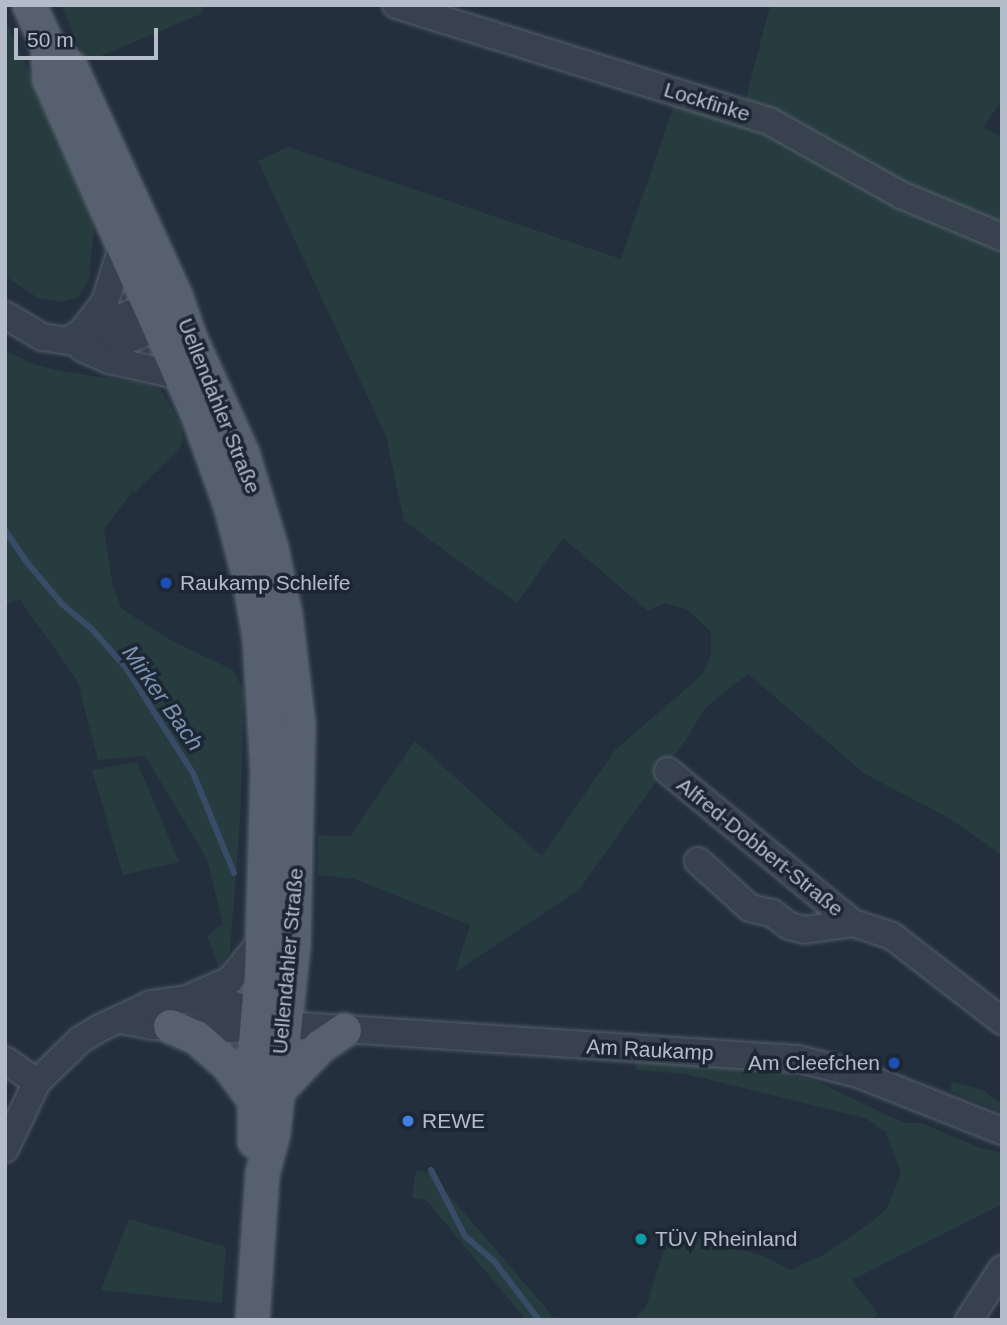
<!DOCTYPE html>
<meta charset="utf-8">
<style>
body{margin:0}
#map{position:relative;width:1007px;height:1325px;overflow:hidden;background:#242f3e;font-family:Arial,sans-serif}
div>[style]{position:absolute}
.green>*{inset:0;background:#263c3f}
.stream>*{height:6px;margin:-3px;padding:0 3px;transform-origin:3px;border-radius:3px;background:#394c67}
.roads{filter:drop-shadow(0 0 2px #565f6c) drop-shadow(0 0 2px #565f6c)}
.minor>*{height:26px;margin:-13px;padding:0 13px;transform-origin:13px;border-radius:13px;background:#38414e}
.major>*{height:33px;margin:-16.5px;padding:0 16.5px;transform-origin:16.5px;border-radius:16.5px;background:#56606e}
.dots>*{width:19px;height:19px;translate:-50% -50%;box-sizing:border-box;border:4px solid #1d2633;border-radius:50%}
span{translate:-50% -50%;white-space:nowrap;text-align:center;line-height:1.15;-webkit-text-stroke:7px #1d2633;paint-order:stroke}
.street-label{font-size:21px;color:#b4bcc9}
.poi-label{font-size:21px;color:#b4bcc9}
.left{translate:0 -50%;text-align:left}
.right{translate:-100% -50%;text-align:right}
.water-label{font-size:23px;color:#7c92b1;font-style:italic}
.frame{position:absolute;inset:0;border:7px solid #b4bcc9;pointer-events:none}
.scale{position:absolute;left:14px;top:28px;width:144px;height:32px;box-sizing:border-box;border:4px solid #b4bcc9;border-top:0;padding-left:9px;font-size:21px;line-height:24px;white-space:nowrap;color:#b4bcc9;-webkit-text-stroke:5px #1d2633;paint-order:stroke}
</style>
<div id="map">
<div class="green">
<div style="clip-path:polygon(61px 5px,204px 5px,201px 14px,86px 62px)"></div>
<div style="clip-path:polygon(770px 5px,1002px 6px,1002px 101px,983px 127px,1002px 138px,1002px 231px,745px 102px)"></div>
<div style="clip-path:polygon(5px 19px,95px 217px,89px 279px,78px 297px,60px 302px,38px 298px,5px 276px)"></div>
<div style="clip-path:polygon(675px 102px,774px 132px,1002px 241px,1002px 855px,947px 817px,865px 774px,748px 674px,705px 708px,689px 735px,579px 890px,455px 972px,470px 925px,355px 879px,318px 875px,318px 835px,350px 836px,415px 741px,542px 856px,615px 750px,702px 675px,711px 655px,711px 632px,688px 610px,665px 603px,648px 611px,563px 538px,517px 603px,404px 521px,386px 436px,258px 161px,288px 147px,621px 259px)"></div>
<div style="clip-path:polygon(5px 350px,33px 364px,65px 372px,143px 383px,161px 390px,180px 423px,183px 440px,179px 449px,134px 493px,122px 480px,132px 492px,104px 529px,113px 587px,122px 609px,172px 641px,233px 670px,244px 691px,240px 821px,230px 951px,219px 968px,207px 936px,223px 924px,207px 859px,145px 756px,98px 760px,77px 680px,20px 600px,5px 604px)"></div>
<div style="clip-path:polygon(137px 762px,179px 862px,123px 875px,92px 770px)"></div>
<div style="clip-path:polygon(636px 1062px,776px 1071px,816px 1081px,904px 1123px,921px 1123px,978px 1147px,1002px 1153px,1002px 1204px,852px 1280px,878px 1314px,873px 1320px,633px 1320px,646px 1307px,670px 1230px,761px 1255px,790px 1270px,825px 1254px,873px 1221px,887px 1208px,901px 1173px,886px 1132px,865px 1118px,686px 1074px,635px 1070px)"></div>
<div style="clip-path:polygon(952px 1082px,983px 1090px,999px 1102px,1002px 1100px,1002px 1112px,950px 1091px)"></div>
<div style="clip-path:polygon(416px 1170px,430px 1173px,556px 1320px,526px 1320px,426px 1200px,412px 1198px)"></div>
<div style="clip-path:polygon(129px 1219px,226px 1247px,222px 1303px,101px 1290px)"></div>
</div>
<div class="stream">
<div style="left:5px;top:530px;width:36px;rotate:56deg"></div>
<div style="left:25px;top:560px;width:57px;rotate:49.9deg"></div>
<div style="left:62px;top:604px;width:38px;rotate:40deg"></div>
<div style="left:91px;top:628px;width:53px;rotate:48.8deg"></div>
<div style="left:126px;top:668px;width:125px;rotate:57.5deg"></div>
<div style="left:193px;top:773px;width:108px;rotate:67.7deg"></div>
<div style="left:431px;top:1170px;width:74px;rotate:62.7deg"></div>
<div style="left:465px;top:1236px;width:38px;rotate:41deg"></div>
<div style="left:494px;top:1261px;width:74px;rotate:52.7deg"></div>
</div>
<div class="roads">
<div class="minor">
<div style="left:396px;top:5px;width:391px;rotate:17.3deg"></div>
<div style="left:769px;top:121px;width:151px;rotate:29.3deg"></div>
<div style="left:901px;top:195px;width:109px;rotate:22.6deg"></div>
<div style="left:5px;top:315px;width:43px;rotate:30.7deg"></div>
<div style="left:42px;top:337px;width:46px;rotate:8.8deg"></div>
<div style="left:87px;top:344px;width:43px;rotate:-6.6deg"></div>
<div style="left:130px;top:339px;width:48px;rotate:-21.8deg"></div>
<div style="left:80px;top:334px;width:41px;rotate:-52deg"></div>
<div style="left:105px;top:302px;width:58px;rotate:-72.8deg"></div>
<div style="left:75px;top:336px;width:98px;rotate:-22.1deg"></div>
<div style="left:82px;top:348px;width:30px;rotate:24deg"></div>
<div style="left:109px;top:360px;width:74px;rotate:12.5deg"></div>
<div style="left:668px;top:771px;width:239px;rotate:39.4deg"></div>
<div style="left:698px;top:861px;width:70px;rotate:42.1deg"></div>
<div style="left:750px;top:908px;width:23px;rotate:13deg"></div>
<div style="left:772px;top:913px;width:21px;rotate:37deg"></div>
<div style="left:789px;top:926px;width:16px;rotate:14deg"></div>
<div style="left:805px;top:930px;width:49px;rotate:-8.3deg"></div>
<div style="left:853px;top:923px;width:41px;rotate:18.4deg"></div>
<div style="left:892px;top:936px;width:139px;rotate:37.7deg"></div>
<div style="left:189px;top:998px;width:45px;rotate:-23.7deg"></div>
<div style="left:230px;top:980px;width:49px;rotate:-50.8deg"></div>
<div style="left:121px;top:1020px;width:32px;rotate:11deg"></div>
<div style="left:152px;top:1026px;width:81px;rotate:2.1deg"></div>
<div style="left:233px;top:1029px;width:52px;rotate:-4.4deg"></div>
<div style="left:285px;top:1025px;width:514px;rotate:3.79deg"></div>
<div style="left:798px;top:1059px;width:62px;rotate:14deg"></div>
<div style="left:858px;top:1074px;width:155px;rotate:21.6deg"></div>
<div style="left:5px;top:1060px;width:39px;rotate:35deg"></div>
<div style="left:5px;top:1149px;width:74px;rotate:-64.5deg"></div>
<div style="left:37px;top:1082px;width:60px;rotate:-44.3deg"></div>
<div style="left:80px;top:1040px;width:23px;rotate:-31deg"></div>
<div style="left:100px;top:1028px;width:56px;rotate:-25.2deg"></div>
<div style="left:151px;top:1004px;width:30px;rotate:-8deg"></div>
<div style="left:181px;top:1000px;width:53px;rotate:5.4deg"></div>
<div style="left:234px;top:1005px;width:43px;rotate:20.6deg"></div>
<div style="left:969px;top:1320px;width:61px;rotate:-57.1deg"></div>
</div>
<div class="major">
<div style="left:29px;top:5px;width:43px;rotate:65.2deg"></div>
<div style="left:47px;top:44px;width:34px;rotate:45deg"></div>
<div style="left:71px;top:68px;width:250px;rotate:65.4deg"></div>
<div style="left:175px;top:295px;width:43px;rotate:71.1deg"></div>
<div style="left:189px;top:336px;width:128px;rotate:65.6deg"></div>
<div style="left:242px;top:453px;width:99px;rotate:73deg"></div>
<div style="left:271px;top:548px;width:68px;rotate:78.2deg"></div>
<div style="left:285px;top:615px;width:110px;rotate:83.2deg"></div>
<div style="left:298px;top:724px;width:221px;rotate:91.3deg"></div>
<div style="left:293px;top:945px;width:189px;rotate:96.1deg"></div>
<div style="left:273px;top:1133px;width:41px;rotate:105.4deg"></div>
<div style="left:262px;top:1173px;width:147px;rotate:93.9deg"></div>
<div style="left:47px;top:44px;width:35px;rotate:87deg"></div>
<div style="left:49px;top:79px;width:365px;rotate:66.1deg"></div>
<div style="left:197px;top:413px;width:98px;rotate:70.3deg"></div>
<div style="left:230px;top:505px;width:71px;rotate:75.4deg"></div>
<div style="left:248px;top:574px;width:64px;rotate:80.1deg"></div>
<div style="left:259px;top:637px;width:133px;rotate:86.6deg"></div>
<div style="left:267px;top:770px;width:202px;rotate:91.7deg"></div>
<div style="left:261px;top:972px;width:82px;rotate:94.9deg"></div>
<div style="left:254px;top:1054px;width:87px;rotate:90deg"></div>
<div style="left:170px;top:1026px;width:28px;rotate:23deg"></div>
<div style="left:196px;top:1037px;width:43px;rotate:41.2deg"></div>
<div style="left:228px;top:1065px;width:42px;rotate:53.7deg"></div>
<div style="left:277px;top:1091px;width:62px;rotate:-46.3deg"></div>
<div style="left:320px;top:1046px;width:29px;rotate:-34deg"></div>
</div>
</div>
<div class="dots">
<div style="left:166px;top:583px;background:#1a4fb4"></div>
<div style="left:894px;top:1063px;background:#1a4fb4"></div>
<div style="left:408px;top:1121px;background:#3f7fe0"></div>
<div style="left:641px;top:1239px;background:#0f9aa8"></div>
</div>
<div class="street-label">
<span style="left:707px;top:102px;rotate:17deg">Lockfinke</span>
<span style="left:219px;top:406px;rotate:68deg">Uellendahler Straße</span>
<span style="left:760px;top:847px;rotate:39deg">Alfred-Dobbert-Straße</span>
<span style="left:288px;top:961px;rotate:-85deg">Uellendahler Straße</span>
<span style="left:650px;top:1050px;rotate:3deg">Am Raukamp</span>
</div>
<div class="poi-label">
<span class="left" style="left:180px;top:583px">Raukamp Schleife</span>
<span class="right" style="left:880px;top:1063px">Am Cleefchen</span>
<span class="left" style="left:422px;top:1121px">REWE</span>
<span class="left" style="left:655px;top:1239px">TÜV Rheinland</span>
</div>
<div class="water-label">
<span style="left:163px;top:698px;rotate:55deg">Mirker Bach</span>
</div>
<div class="frame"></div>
<div class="scale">50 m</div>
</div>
